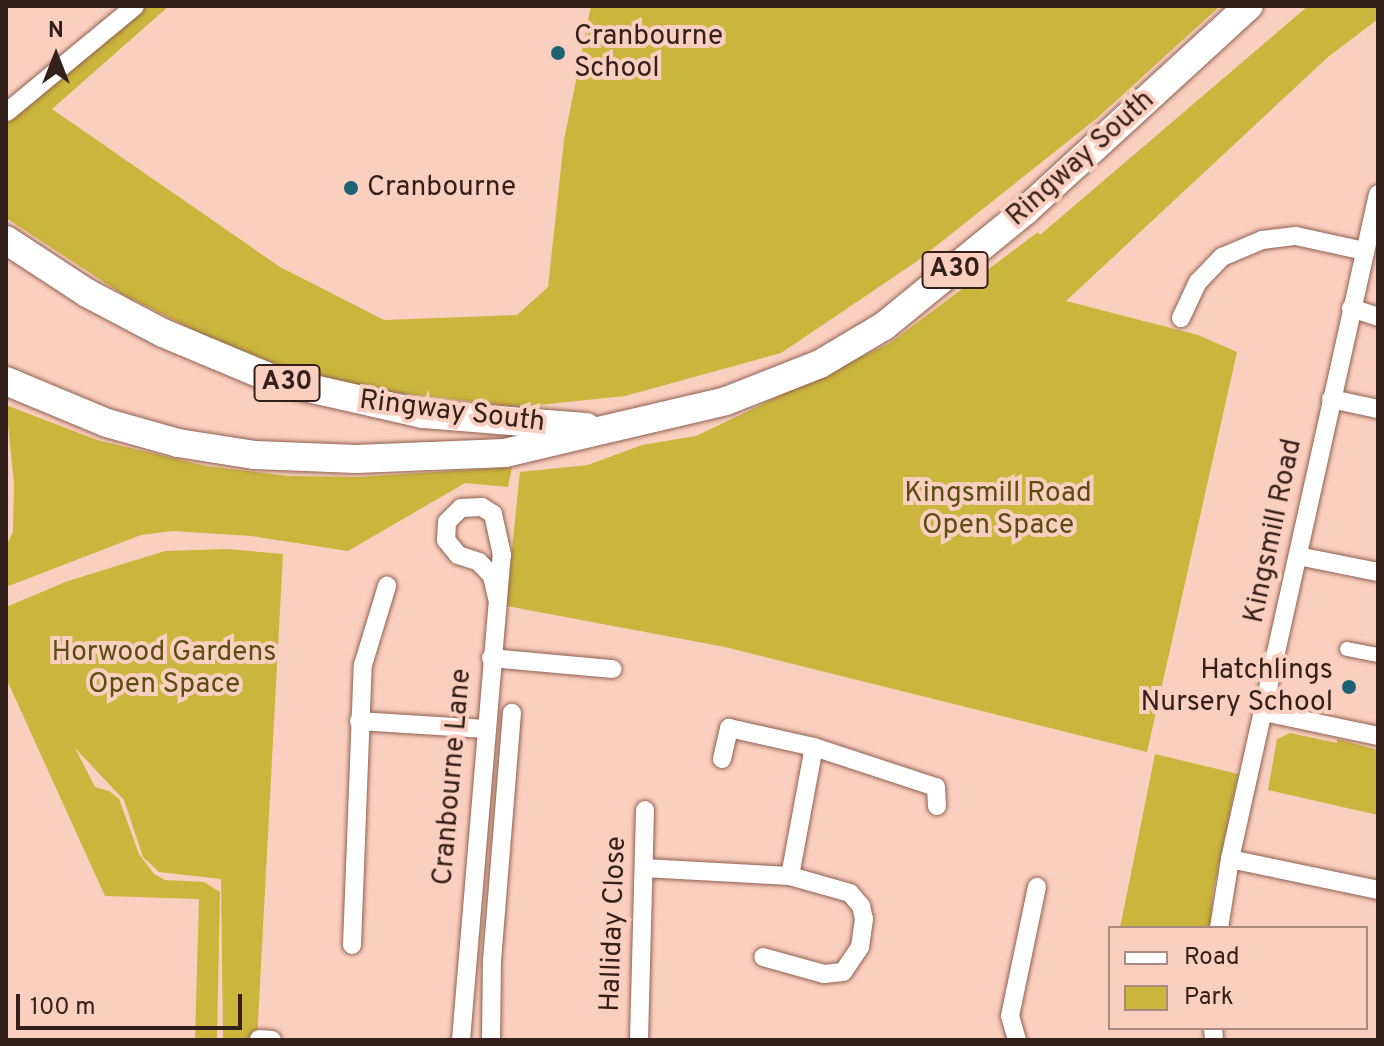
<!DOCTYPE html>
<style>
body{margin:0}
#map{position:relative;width:1384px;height:1046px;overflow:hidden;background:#fbcfc0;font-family:Overpass,sans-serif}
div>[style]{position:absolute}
.green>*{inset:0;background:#cbb53c}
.roads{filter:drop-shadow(0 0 2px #906050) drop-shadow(0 0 2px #906050)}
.pedestrian>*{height:14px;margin:-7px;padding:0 7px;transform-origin:7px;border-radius:7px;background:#fff}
.minor>*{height:18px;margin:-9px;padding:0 9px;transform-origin:9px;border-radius:9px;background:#fff}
.primary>*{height:28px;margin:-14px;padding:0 14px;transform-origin:14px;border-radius:14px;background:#fff}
.dots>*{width:22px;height:22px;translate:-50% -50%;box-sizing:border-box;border:4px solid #fbcfc0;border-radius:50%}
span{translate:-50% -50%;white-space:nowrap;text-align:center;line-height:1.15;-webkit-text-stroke:8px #fbcfc0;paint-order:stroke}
.shield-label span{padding:2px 6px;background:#fbcfc0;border:2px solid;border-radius:6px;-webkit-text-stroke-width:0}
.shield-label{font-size:26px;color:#34201a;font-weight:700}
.poi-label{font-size:28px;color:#34201a}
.left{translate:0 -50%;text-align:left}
.right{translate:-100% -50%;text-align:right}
.street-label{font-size:28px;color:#34201a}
.park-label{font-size:28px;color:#594f11}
.frame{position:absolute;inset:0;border:8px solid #34201a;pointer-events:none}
.legend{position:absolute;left:1108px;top:926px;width:260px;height:104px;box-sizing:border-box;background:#fbcfc0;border:2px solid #ab897e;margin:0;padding:10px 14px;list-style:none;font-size:24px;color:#34201a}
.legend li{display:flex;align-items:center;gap:16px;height:40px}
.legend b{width:40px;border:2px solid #ab897e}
.north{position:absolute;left:16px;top:16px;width:80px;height:80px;-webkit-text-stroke:6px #fbcfc0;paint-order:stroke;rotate:0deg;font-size:22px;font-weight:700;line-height:32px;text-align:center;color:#34201a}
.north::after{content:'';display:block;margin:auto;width:28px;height:36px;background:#34201a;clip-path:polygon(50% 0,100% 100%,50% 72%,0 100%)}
.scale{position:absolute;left:16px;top:994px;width:226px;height:36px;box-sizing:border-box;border:4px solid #34201a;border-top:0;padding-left:10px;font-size:24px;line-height:28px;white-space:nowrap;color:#34201a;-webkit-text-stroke:6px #fbcfc0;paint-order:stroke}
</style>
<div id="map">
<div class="green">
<div style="clip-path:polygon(139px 6px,169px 6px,52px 109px,280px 267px,384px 320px,517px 315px,548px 287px,564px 140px,591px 6px,1220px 6px,1096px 119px,916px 262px,781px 353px,625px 396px,519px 407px,356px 388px,236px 351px,124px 295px,6px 218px,6px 117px)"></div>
<div style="clip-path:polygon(1308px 6px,1378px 6px,1378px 19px,1328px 57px,1066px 301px,1198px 335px,1237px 352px,1147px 752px,725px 647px,506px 606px,520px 472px,588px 465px,642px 445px,696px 436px,890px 343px,1038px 232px,1040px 235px)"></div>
<div style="clip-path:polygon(6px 405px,97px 440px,206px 466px,288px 476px,358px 477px,512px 467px,508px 487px,465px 483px,348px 551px,251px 536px,173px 531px,141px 535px,6px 587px,6px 546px,13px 532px,14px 484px)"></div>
<div style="clip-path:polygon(227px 549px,283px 554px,257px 1040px,223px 1040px,221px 879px,159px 872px,143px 857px,124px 800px,75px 748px,95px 787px,109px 791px,119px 799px,139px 854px,154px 874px,165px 880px,204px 882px,220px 892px,217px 1040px,195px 1040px,199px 899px,105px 896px,6px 678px,6px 607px,68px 581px,165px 551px)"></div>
<div style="clip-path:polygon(1290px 733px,1337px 743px,1337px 739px,1378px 750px,1378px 815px,1268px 790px,1277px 739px)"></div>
<div style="clip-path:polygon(1155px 754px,1238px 774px,1213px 892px,1210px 928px,1120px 928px)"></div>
</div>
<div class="roads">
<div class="pedestrian">
<div style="left:1347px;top:649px;width:32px;rotate:11deg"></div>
</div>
<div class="minor">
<div style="left:7px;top:112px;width:166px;rotate:-39.6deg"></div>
<div style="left:1351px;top:308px;width:28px;rotate:18deg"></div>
<div style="left:1181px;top:318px;width:40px;rotate:-65deg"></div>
<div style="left:1198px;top:282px;width:35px;rotate:-46deg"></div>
<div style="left:1222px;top:257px;width:43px;rotate:-23deg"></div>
<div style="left:1262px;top:240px;width:34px;rotate:-7deg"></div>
<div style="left:1296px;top:236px;width:70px;rotate:12.4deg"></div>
<div style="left:1331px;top:399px;width:48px;rotate:12deg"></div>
<div style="left:1298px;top:556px;width:82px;rotate:11.3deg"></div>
<div style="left:491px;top:658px;width:122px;rotate:5.2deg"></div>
<div style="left:1264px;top:712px;width:116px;rotate:11.9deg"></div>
<div style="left:359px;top:721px;width:126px;rotate:3.6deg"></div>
<div style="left:722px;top:759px;width:32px;rotate:-77deg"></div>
<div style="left:729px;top:728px;width:87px;rotate:12.6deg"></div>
<div style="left:814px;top:747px;width:128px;rotate:18.2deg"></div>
<div style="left:936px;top:787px;width:19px;rotate:87deg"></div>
<div style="left:1230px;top:859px;width:151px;rotate:11.8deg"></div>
<div style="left:644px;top:868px;width:146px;rotate:3.1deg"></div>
<div style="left:790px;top:876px;width:62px;rotate:15.8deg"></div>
<div style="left:850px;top:893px;width:17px;rotate:50deg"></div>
<div style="left:861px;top:906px;width:13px;rotate:77deg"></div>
<div style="left:864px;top:919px;width:28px;rotate:98deg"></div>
<div style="left:860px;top:947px;width:30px;rotate:124deg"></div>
<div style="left:843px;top:972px;width:19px;rotate:174deg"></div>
<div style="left:824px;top:974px;width:63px;rotate:-164.4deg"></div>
<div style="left:790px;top:876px;width:131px;rotate:-79.5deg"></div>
<div style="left:1219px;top:928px;width:70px;rotate:-80.9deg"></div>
<div style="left:1230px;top:859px;width:681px;rotate:-77.45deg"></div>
<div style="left:352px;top:945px;width:280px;rotate:-87.8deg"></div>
<div style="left:363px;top:665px;width:83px;rotate:-73.1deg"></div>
<div style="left:1213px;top:1028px;width:12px;rotate:85deg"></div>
<div style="left:259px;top:1039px;width:13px;rotate:4deg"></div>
<div style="left:461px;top:1040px;width:487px;rotate:-85.2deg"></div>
<div style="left:502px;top:555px;width:42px;rotate:-102.4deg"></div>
<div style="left:493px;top:514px;width:13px;rotate:-148deg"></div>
<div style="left:482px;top:507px;width:21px;rotate:177deg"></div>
<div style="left:461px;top:508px;width:20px;rotate:135deg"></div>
<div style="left:447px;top:522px;width:18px;rotate:93deg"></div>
<div style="left:446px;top:540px;width:19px;rotate:51deg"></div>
<div style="left:458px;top:555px;width:22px;rotate:18deg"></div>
<div style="left:479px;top:562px;width:19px;rotate:47deg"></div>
<div style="left:492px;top:576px;width:23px;rotate:77deg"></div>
<div style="left:491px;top:1040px;width:79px;rotate:-89.3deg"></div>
<div style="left:492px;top:961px;width:249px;rotate:-85.4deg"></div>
<div style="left:639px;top:1040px;width:230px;rotate:-88.5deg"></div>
<div style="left:1017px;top:1040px;width:25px;rotate:-106deg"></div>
<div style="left:1010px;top:1016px;width:132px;rotate:-78.2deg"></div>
</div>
<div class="primary">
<div style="left:6px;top:240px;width:97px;rotate:33.2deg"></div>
<div style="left:87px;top:293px;width:86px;rotate:27.8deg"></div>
<div style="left:163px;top:333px;width:125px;rotate:22.7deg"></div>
<div style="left:278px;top:381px;width:149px;rotate:12.8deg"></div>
<div style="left:423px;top:414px;width:164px;rotate:4.6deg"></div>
<div style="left:6px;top:381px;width:109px;rotate:22.6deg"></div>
<div style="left:107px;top:423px;width:74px;rotate:15.7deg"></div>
<div style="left:178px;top:443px;width:78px;rotate:8.9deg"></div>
<div style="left:255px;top:455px;width:101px;rotate:2.3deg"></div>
<div style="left:356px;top:459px;width:149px;rotate:-2.3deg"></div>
<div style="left:505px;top:453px;width:227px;rotate:-13.2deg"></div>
<div style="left:726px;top:401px;width:101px;rotate:-21.5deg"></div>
<div style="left:820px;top:364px;width:74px;rotate:-30.7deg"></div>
<div style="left:884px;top:326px;width:183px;rotate:-39.2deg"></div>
<div style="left:1026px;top:210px;width:302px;rotate:-42.5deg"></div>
</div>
</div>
<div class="dots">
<div style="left:558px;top:53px;background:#1e6375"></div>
<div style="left:351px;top:188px;background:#1e6375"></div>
<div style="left:1349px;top:687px;background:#1e6375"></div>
</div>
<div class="shield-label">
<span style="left:955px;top:270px">A30</span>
<span style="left:287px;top:383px">A30</span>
</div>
<div class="poi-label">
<span class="left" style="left:574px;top:53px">Cranbourne<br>School</span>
<span class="left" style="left:367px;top:188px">Cranbourne</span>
<span class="right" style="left:1333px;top:687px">Hatchlings<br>Nursery School</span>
</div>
<div class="street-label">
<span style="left:1081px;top:159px;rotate:-42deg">Ringway South</span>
<span style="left:452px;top:412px;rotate:7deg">Ringway South</span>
<span style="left:1274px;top:531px;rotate:-78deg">Kingsmill Road</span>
<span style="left:453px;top:777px;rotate:-85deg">Cranbourne Lane</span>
<span style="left:614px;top:924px;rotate:-88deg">Halliday Close</span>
</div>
<div class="park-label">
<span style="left:998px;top:510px">Kingsmill Road<br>Open Space</span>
<span style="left:164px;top:669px">Horwood Gardens<br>Open Space</span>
</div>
<div class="frame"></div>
<ul class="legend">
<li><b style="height:10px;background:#fff"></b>Road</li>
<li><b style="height:22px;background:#cbb53c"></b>Park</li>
</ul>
<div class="north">N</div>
<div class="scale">100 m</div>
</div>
